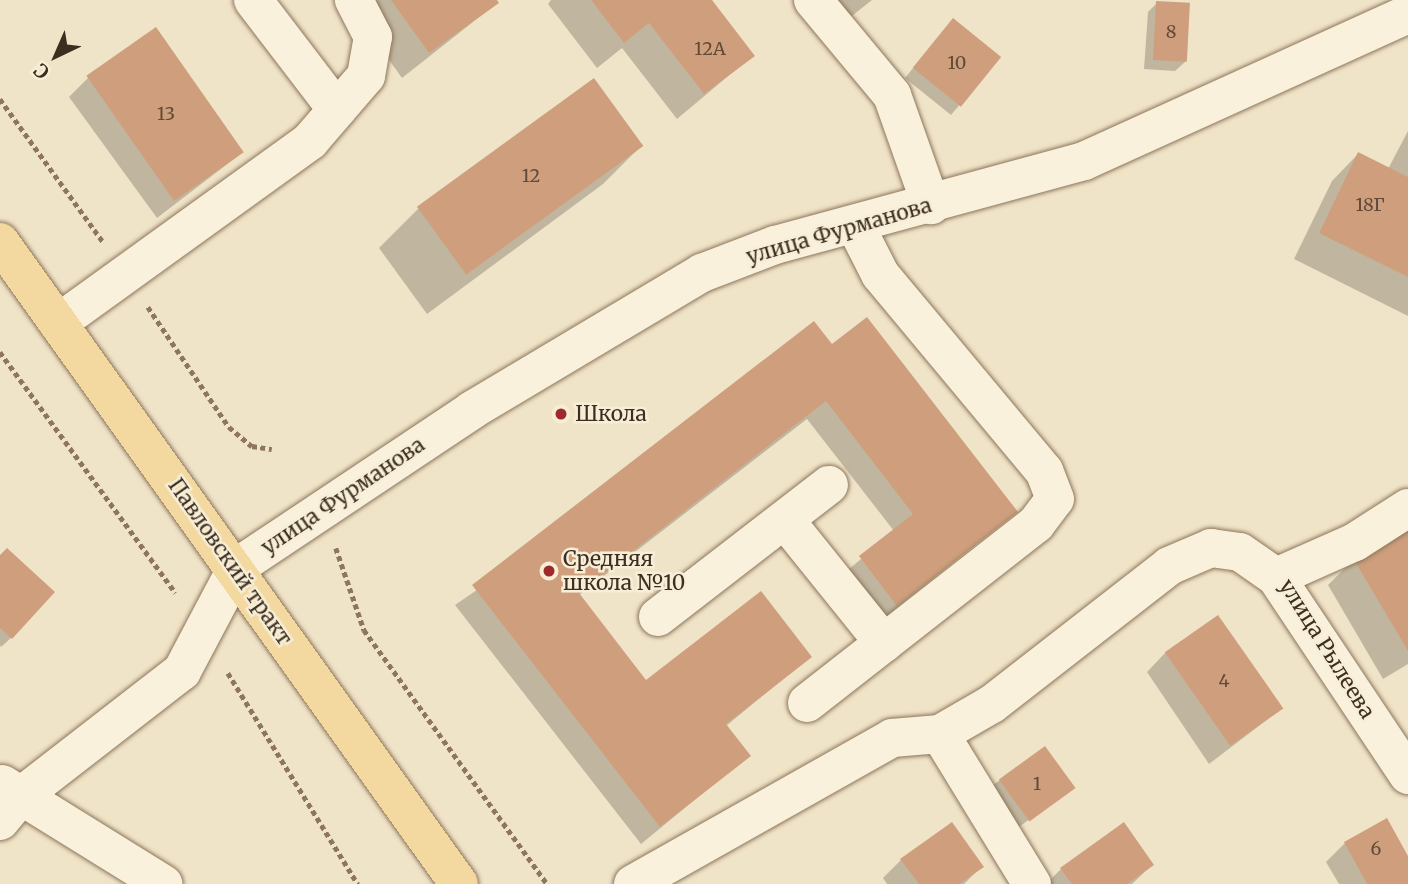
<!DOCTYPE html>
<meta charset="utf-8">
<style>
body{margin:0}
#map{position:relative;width:1408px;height:884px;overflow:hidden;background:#f0e4c8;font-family:Merriweather,serif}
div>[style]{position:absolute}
.shadow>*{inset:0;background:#0003;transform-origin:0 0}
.building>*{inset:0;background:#cf9f7d;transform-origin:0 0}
.path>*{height:4.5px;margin-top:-2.25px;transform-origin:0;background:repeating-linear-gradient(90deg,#8d765c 0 5px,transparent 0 8.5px)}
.roads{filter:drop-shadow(0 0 2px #8d765c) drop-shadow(0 0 2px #8d765c)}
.minor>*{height:38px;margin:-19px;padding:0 19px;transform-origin:19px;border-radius:19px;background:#faf1dc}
.major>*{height:38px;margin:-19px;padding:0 19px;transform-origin:19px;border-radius:19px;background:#f3d9a0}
.dots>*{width:19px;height:19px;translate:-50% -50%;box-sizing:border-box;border:4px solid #f7eed8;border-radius:50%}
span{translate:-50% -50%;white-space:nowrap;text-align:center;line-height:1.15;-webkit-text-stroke:5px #f7eed8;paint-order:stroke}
.number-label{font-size:18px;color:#624a37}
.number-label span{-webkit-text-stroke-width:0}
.street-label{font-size:21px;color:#3d2e20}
.poi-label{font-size:21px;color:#3d2e20}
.left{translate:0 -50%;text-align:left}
.north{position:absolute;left:21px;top:21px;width:70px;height:70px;-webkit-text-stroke:5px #f7eed8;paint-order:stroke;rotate:224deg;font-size:19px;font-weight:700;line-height:28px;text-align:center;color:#3d2e20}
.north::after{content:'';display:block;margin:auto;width:24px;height:32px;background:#3d2e20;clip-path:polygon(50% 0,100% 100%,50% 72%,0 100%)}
</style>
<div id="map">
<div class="shadow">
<div style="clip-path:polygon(346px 0,495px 0,497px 3px,402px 78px)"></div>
<div style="clip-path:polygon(551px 0,710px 0,752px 56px,677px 119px,622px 48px,597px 68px,548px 4px)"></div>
<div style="clip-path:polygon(825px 0,872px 0,843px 23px)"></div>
<div style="clip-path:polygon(1157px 3px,1185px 62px,1175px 71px,1144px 69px,1148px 12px)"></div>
<div style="clip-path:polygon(944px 30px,999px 58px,951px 115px,905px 78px)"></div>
<div style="clip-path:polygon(88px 78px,243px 152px,157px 218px,69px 97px)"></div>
<div style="clip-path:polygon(594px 80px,642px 145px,603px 184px,427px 314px,379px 248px,418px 209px)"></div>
<div style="clip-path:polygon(1408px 131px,1408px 316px,1294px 259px,1332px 181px,1358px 154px,1388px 169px)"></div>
<div style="clip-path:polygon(832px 346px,1016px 512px,878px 623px,841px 576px,894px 531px,807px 419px,578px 596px,646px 683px,810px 657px,726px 726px,748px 756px,641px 844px,455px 605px)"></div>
<div style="clip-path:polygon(1408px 527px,1408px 664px,1383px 679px,1328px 585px,1354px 559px)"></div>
<div style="clip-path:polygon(0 557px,11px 638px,1px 647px,0 645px)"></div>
<div style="clip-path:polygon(1165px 653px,1281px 709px,1209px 764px,1147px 672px)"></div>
<div style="left:1044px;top:748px;width:49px;height:81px;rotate:54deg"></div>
<div style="clip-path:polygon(1345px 843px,1408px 859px,1408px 884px,1339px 884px,1326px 862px)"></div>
<div style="clip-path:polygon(901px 860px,981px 867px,964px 884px,887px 884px,883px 878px)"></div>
<div style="clip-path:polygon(1152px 865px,1132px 884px,1046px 884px,1061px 869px)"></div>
</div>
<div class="building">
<div style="clip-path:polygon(391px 0,497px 0,499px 3px,429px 53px)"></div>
<div style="clip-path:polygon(591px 0,712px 0,755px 56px,704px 94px,649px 23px,624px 43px)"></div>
<div style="left:1156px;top:1px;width:34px;height:59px;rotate:3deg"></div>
<div style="left:953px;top:18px;width:62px;height:64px;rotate:39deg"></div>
<div style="left:156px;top:27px;width:153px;height:85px;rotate:55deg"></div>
<div style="left:594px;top:78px;width:84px;height:219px;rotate:54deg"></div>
<div style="clip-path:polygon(1358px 152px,1408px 177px,1408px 277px,1319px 233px)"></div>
<div style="clip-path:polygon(867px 317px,1018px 512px,897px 606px,859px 556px,913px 514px,826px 401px,579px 593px,646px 680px,761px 591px,812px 657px,726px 724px,751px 756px,660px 827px,472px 585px,814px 321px,832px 344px)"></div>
<div style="clip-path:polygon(1408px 525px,1408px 651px,1353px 558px)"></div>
<div style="clip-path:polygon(7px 548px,55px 592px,12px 639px,0 628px,0 555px)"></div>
<div style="left:1218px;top:615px;width:114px;height:65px;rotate:55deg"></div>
<div style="left:1045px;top:746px;width:52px;height:57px;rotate:54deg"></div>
<div style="clip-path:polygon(1387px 818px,1408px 856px,1408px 884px,1367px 884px,1344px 842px)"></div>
<div style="clip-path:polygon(952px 822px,984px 867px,959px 884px,919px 884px,900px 859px)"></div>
<div style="clip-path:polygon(1124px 822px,1154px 865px,1127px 884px,1072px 884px,1060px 868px)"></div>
</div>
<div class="path">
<div style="left:0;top:99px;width:176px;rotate:54.2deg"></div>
<div style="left:148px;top:307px;width:145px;rotate:56deg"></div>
<div style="left:229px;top:427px;width:30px;rotate:40deg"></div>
<div style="left:252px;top:446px;width:20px;rotate:9deg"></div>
<div style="left:0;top:352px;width:298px;rotate:53.9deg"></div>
<div style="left:336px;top:548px;width:87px;rotate:71.1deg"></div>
<div style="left:364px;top:630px;width:313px;rotate:54.2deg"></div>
<div style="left:228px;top:673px;width:248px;rotate:58.4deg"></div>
</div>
<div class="roads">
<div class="minor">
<div style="left:253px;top:0;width:138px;rotate:52.6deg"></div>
<div style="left:813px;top:0;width:124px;rotate:50.3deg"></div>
<div style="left:892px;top:95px;width:117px;rotate:70.5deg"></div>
<div style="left:58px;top:323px;width:311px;rotate:-35.8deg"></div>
<div style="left:310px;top:141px;width:86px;rotate:-49.3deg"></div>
<div style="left:366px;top:76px;width:40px;rotate:-80deg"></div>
<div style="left:373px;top:37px;width:42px;rotate:-117.2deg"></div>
<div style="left:1408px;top:508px;width:63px;rotate:147.3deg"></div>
<div style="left:1355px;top:542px;width:86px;rotate:156.1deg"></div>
<div style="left:1276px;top:577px;width:238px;rotate:56.3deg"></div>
<div style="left:785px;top:520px;width:158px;rotate:51.2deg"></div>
<div style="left:658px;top:617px;width:216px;rotate:-37.7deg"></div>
<div style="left:807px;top:703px;width:291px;rotate:-38deg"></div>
<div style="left:1036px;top:524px;width:31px;rotate:-53deg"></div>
<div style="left:1055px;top:499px;width:30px;rotate:-111deg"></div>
<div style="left:1044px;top:471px;width:256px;rotate:-129.8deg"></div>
<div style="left:880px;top:274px;width:55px;rotate:-117deg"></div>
<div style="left:940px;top:734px;width:176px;rotate:58.5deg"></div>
<div style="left:2px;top:784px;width:190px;rotate:31.8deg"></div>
<div style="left:0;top:821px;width:33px;rotate:-50deg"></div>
<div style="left:21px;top:796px;width:204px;rotate:-37.8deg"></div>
<div style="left:182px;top:671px;width:118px;rotate:-62.1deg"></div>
<div style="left:237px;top:567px;width:283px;rotate:-33.7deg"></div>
<div style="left:472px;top:410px;width:268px;rotate:-30.8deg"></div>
<div style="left:702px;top:273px;width:78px;rotate:-21deg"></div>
<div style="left:775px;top:245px;width:320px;rotate:-15.2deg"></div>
<div style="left:1084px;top:161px;width:356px;rotate:-24.4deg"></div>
<div style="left:633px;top:884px;width:297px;rotate:-29.4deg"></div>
<div style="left:892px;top:738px;width:48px;rotate:-4.8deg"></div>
<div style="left:940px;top:734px;width:60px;rotate:-30deg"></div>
<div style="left:992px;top:704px;width:224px;rotate:-37.9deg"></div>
<div style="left:1169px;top:566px;width:46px;rotate:-23.2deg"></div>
<div style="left:1211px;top:548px;width:29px;rotate:8deg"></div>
<div style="left:1240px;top:552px;width:44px;rotate:34.8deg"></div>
</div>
<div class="major">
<div style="left:0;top:242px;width:789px;rotate:54.44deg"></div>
</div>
</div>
<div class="dots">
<div style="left:561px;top:414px;background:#9e2a2b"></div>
<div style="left:549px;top:571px;background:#9e2a2b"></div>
</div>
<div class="number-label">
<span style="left:1171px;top:32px">8</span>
<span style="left:710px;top:49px">12А</span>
<span style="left:957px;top:63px">10</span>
<span style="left:166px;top:114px">13</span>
<span style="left:531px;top:176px">12</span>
<span style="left:1370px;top:205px">18Г</span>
<span style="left:1224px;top:681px">4</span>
<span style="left:1037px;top:784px">1</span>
<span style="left:1376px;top:849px">6</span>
</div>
<div class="street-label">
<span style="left:839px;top:231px;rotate:-16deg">улица Фурманова</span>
<span style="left:343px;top:496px;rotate:-34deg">улица Фурманова</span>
<span style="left:230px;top:562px;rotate:55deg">Павловский тракт</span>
<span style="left:1327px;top:649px;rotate:58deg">улица Рылеева</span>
</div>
<div class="poi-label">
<span class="left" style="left:575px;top:414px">Школа</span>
<span class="left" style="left:563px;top:571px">Средняя<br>школа №10</span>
</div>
<div class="north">С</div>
</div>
